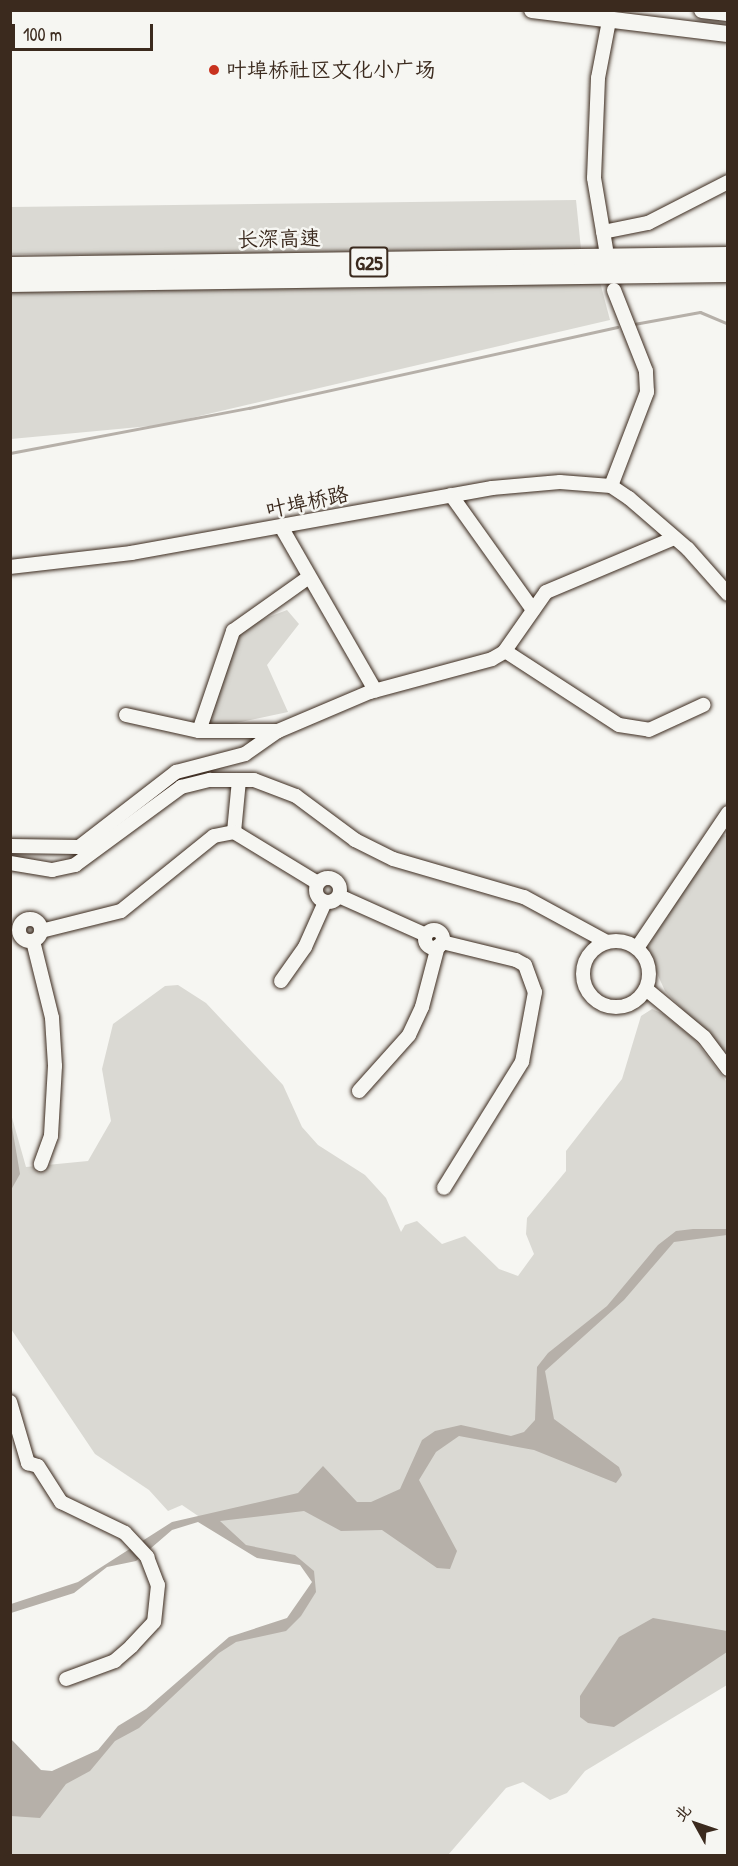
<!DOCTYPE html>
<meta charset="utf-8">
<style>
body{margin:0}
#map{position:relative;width:738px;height:1866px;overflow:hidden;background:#f6f6f2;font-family:"Patrick Hand","LXGW WenKai TC",sans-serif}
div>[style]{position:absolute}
.green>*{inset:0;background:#dad9d3}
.water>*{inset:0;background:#b6b0a9}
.stream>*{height:3px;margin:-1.5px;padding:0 1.5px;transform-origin:1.5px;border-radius:1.5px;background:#b6b0a9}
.roads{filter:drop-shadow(0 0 2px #3b2a1e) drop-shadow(0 0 2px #3b2a1e)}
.minor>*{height:14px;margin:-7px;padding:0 7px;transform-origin:7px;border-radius:7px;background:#f6f6f2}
.minor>.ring{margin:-7px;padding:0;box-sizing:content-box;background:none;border:14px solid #f6f6f2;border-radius:50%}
.major>*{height:16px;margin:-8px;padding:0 8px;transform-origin:8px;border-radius:8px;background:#f6f6f2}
.highway>*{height:20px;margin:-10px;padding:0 10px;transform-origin:10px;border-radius:10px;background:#f6f6f2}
.dots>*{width:16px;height:16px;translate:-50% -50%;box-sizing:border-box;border:3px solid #f6f6f2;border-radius:50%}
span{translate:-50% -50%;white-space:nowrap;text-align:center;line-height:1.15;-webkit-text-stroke:5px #f6f6f2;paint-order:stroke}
.shield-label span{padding:2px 4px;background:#f6f6f2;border:2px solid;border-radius:4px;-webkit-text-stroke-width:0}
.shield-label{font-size:20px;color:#3b2a1e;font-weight:700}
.poi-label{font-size:21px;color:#3b2a1e}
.left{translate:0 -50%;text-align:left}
.street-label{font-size:21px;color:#3b2a1e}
.frame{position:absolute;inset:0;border:12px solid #3b2a1e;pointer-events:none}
.north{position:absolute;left:666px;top:1794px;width:60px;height:60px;-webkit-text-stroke:4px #f6f6f2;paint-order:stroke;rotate:310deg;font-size:16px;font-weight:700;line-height:24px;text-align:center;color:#3b2a1e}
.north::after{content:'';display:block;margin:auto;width:21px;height:27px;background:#3b2a1e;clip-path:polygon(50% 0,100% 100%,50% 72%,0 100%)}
.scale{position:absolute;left:12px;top:24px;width:141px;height:27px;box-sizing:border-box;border:3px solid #3b2a1e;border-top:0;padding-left:8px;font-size:18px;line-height:21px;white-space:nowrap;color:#3b2a1e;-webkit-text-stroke:4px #f6f6f2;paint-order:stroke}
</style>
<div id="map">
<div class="green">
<div style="clip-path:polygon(576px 200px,582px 259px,11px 254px,10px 207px)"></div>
<div style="clip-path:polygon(600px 282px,610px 320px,161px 425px,11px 439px,10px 290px)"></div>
<div style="clip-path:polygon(287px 610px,299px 624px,267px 665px,288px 712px,199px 731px,233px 631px)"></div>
<div style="clip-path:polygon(727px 835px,727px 1056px,665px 991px,646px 949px,720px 836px)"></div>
<div style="clip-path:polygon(178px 985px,206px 1003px,283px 1085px,302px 1127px,318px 1145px,365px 1175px,386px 1198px,401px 1232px,405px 1225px,417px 1221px,442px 1244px,465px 1236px,499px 1269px,518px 1276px,534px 1254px,526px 1234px,527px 1218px,566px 1171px,566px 1151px,622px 1079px,641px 1016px,652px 1009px,663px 1014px,694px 1039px,727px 1082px,727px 1685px,585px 1771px,567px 1793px,550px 1800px,523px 1782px,506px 1788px,448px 1855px,11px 1855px,11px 1805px,93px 1762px,121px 1731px,227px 1644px,281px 1629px,315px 1581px,296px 1560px,254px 1554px,182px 1505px,168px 1511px,149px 1490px,95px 1454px,11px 1329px,11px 1114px,26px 1167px,88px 1161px,111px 1121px,102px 1069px,113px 1024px,165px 986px)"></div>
</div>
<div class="water">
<div style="clip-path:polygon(11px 1121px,20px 1174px,11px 1190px,10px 1190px)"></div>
<div style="clip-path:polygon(693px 1229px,727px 1229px,727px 1235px,674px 1242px,624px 1300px,545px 1371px,554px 1419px,619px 1467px,622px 1475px,616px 1483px,534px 1450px,459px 1436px,436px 1452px,419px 1480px,457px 1551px,450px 1569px,437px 1568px,382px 1530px,341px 1531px,304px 1511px,220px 1521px,246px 1545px,295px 1555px,314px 1571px,316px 1592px,301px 1616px,286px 1631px,236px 1642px,219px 1653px,139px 1728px,115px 1741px,90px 1771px,66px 1784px,40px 1818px,11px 1816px,10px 1738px,41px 1770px,52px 1771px,98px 1750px,118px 1726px,146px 1709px,229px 1637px,287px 1618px,312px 1582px,300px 1565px,257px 1558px,198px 1522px,172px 1530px,136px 1561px,107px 1567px,74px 1593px,11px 1613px,11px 1604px,78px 1582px,172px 1522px,298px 1493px,323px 1466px,357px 1502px,371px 1502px,400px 1489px,422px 1440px,435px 1431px,461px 1425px,511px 1436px,524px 1432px,535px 1420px,537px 1367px,548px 1353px,607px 1306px,658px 1245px,676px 1231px)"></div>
<div style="clip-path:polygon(653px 1618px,727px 1631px,727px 1652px,614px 1727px,588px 1723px,580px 1717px,580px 1696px,619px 1637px)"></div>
</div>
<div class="stream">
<div style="left:634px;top:324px;width:67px;rotate:-10.3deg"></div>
<div style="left:700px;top:312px;width:30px;rotate:23deg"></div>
<div style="left:10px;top:453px;width:243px;rotate:-10.7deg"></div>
<div style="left:249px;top:408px;width:377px;rotate:-12.4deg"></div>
</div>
<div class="roads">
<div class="minor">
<div style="left:603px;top:232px;width:46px;rotate:-11.3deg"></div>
<div style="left:648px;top:223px;width:90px;rotate:-27.1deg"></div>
<div style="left:606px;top:249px;width:72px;rotate:-99.6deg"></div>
<div style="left:594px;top:178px;width:100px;rotate:-87.7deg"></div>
<div style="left:598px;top:78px;width:58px;rotate:-79.1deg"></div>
<div style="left:611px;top:486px;width:101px;rotate:-69deg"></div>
<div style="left:647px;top:392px;width:21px;rotate:-93deg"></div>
<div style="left:646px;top:371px;width:87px;rotate:-111.6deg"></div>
<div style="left:451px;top:495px;width:141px;rotate:54.5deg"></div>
<div style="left:283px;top:530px;width:185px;rotate:60.1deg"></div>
<div style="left:10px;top:567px;width:122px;rotate:-6.6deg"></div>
<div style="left:131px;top:553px;width:367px;rotate:-10.2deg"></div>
<div style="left:492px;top:488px;width:68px;rotate:-5deg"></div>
<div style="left:560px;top:482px;width:51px;rotate:4.5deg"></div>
<div style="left:611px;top:486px;width:22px;rotate:34deg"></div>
<div style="left:629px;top:498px;width:78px;rotate:40.8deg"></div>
<div style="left:688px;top:549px;width:60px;rotate:48.4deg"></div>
<div style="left:505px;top:651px;width:136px;rotate:33deg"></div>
<div style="left:619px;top:725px;width:30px;rotate:9deg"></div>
<div style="left:649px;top:730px;width:60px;rotate:-24.8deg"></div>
<div style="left:126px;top:715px;width:75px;rotate:12.4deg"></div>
<div style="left:199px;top:731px;width:79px"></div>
<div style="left:199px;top:731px;width:106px;rotate:-71.2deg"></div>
<div style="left:233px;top:631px;width:93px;rotate:-35.4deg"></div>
<div style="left:234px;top:832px;width:52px;rotate:-84.5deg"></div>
<div style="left:10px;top:846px;width:69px;rotate:0.8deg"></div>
<div style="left:79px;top:847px;width:123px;rotate:-37.7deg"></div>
<div style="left:176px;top:772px;width:71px;rotate:-14.6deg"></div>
<div style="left:245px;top:754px;width:40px;rotate:-34.9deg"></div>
<div style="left:278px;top:731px;width:100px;rotate:-23deg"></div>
<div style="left:370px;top:692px;width:126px;rotate:-15.1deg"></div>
<div style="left:492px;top:659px;width:14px;rotate:-30deg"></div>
<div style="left:504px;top:652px;width:73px;rotate:-55deg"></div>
<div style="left:546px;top:592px;width:137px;rotate:-22.8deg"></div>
<div style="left:10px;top:863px;width:43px;rotate:9.5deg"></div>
<div style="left:52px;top:870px;width:24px;rotate:-12deg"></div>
<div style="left:75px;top:865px;width:132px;rotate:-36.3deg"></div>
<div style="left:181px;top:787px;width:30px;rotate:-14deg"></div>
<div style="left:210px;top:780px;width:44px"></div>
<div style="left:254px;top:780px;width:45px;rotate:20.9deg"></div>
<div style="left:296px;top:796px;width:74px;rotate:36.7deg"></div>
<div style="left:355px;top:840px;width:42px;rotate:26.6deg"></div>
<div style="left:393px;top:859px;width:136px;rotate:16.2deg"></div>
<div style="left:524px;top:897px;width:94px;rotate:28.5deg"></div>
<div class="ring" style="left:316px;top:878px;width:10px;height:10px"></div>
<div style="left:339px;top:896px;width:95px;rotate:24.1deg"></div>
<div class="ring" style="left:19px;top:919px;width:8px;height:8px"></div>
<div class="ring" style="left:425px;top:930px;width:4px;height:4px"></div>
<div style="left:41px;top:931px;width:82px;rotate:-14deg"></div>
<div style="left:121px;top:911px;width:119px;rotate:-38.9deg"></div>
<div style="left:214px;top:836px;width:20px;rotate:-11deg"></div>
<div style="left:234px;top:832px;width:98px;rotate:31.3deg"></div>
<div class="ring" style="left:583px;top:941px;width:52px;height:52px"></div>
<div style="left:33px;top:941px;width:79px;rotate:76.1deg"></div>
<div style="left:52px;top:1018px;width:48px;rotate:86.4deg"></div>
<div style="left:55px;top:1066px;width:70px;rotate:93.3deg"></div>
<div style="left:51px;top:1136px;width:30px;rotate:110deg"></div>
<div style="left:442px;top:942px;width:76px;rotate:13.7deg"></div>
<div style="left:516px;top:960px;width:10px;rotate:29deg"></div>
<div style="left:525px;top:965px;width:29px;rotate:70deg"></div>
<div style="left:535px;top:992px;width:71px;rotate:100.5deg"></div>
<div style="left:522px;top:1062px;width:148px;rotate:121.8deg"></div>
<div style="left:637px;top:948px;width:163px;rotate:-56deg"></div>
<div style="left:281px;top:981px;width:42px;rotate:-54.8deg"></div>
<div style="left:305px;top:947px;width:49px;rotate:-66deg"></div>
<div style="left:646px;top:989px;width:75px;rotate:39.6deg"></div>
<div style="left:704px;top:1037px;width:40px;rotate:53deg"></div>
<div style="left:359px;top:1091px;width:75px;rotate:-48.2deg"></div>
<div style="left:409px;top:1035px;width:31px;rotate:-65deg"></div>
<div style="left:422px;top:1007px;width:63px;rotate:-75.3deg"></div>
<div style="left:10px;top:1402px;width:64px;rotate:73.6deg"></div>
<div style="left:28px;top:1463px;width:10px;rotate:17deg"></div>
<div style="left:38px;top:1466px;width:43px;rotate:57.4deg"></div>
<div style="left:61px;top:1502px;width:71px;rotate:25.8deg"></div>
<div style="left:125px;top:1533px;width:33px;rotate:47deg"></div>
<div style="left:147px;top:1557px;width:30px;rotate:69deg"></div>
<div style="left:158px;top:1585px;width:37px;rotate:96deg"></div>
<div style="left:154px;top:1622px;width:33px;rotate:133deg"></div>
<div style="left:132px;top:1646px;width:23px;rotate:139deg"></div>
<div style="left:115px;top:1661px;width:52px;rotate:159.8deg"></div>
</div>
<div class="major">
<div style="left:532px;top:10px;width:197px;rotate:7deg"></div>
<div style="left:702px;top:10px;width:26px;rotate:7deg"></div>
</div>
<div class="highway">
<div style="left:10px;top:267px;width:718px;rotate:-0.8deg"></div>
<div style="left:10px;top:282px;width:718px;rotate:-0.8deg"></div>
</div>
</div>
<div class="dots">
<div style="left:214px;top:70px;background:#c8321e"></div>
</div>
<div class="shield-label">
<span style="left:369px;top:262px">G25</span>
</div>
<div class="poi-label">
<span class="left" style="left:226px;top:70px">叶埠桥社区文化小广场</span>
</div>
<div class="street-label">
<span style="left:279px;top:239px;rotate:-1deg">长深高速</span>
<span style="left:307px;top:502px;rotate:-12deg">叶埠桥路</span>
</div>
<div class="frame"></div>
<div class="north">北</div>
<div class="scale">100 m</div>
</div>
